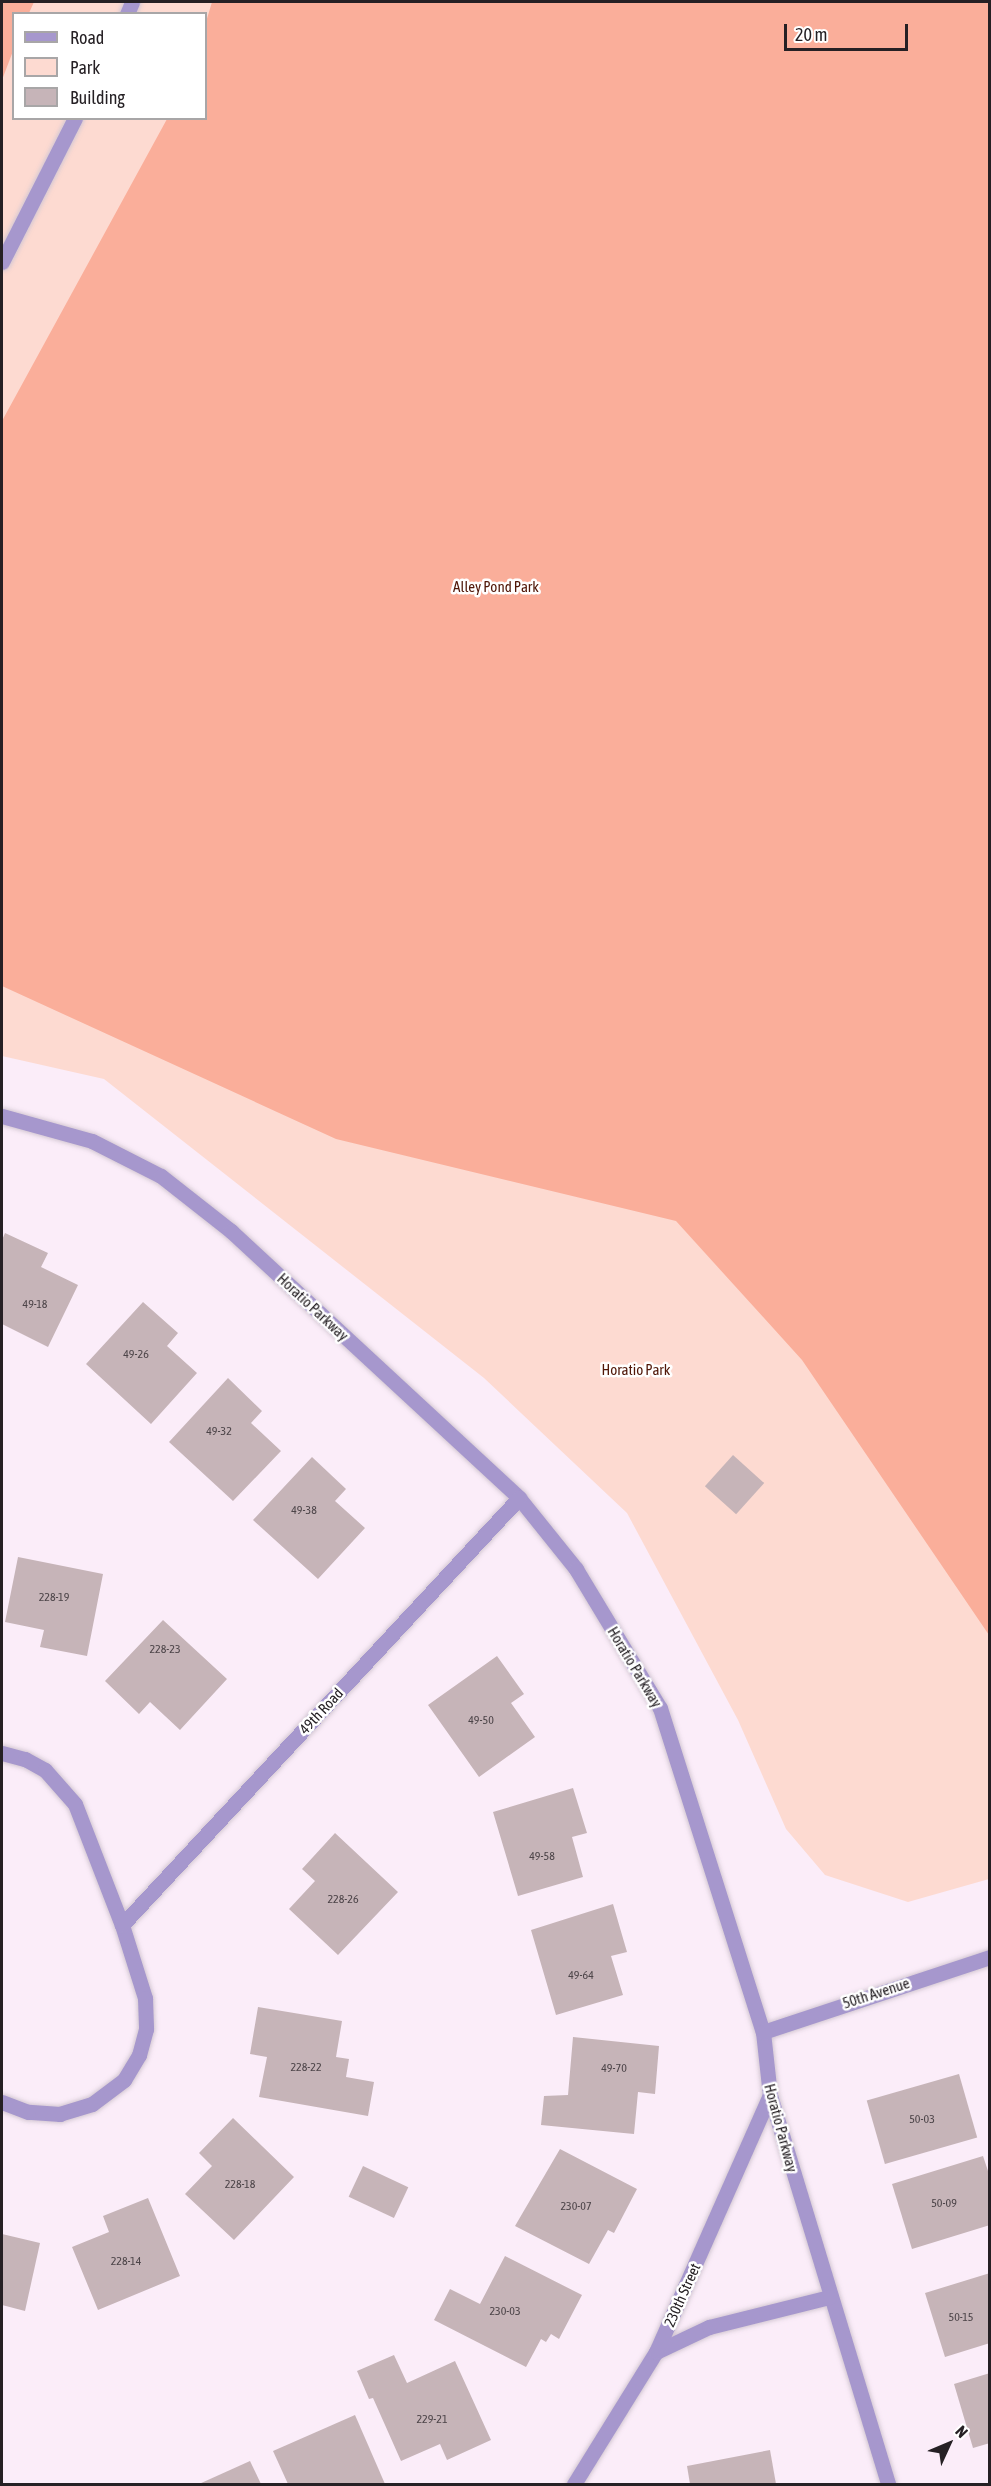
<!DOCTYPE html>
<style>
body{margin:0}
#map{position:relative;width:991px;height:2486px;overflow:hidden;background:#fbedf9;font-family:"Asap Condensed",sans-serif}
div>[style]{position:absolute}
.green>*{inset:0;background:#fddad1}
.forest>*{inset:0;background:#faae9a}
.building>*{inset:0;background:#c6b4b8;transform-origin:0 0}
.roads{filter:drop-shadow(0 0 2px #d4c8d3) drop-shadow(0 0 2px #d4c8d3)}
.minor>*{height:15px;margin:-7.5px;padding:0 7.5px;transform-origin:7.5px;border-radius:7.5px;background:#a697cd}
.tertiary>*{height:15px;margin:-7.5px;padding:0 7.5px;transform-origin:7.5px;border-radius:7.5px;background:#a697cd}
span{translate:-50% -50%;white-space:nowrap;text-align:center;line-height:1.15;-webkit-text-stroke:5px #fff;paint-order:stroke}
.number-label{font-size:12px;color:#4d4549}
.number-label span{-webkit-text-stroke-width:0}
.park-label{font-size:15px;color:#501708}
.street-label{font-size:15px;color:#252024}
.frame{position:absolute;inset:0;border:3px solid #252024;pointer-events:none}
.legend{position:absolute;left:12px;top:12px;width:195px;height:108px;box-sizing:border-box;background:#fff;border:2px solid #a8a6a7;margin:0;padding:8px 10px;list-style:none;font-size:18px;color:#252024}
.legend li{display:flex;align-items:center;gap:12px;height:30px}
.legend b{width:30px;border:2px solid #a8a6a7}
.north{position:absolute;left:919px;top:2414px;width:60px;height:60px;-webkit-text-stroke:4px #fff;paint-order:stroke;rotate:46deg;font-size:16px;font-weight:700;line-height:24px;text-align:center;color:#252024}
.north::after{content:'';display:block;margin:auto;width:21px;height:27px;background:#252024;clip-path:polygon(50% 0,100% 100%,50% 72%,0 100%)}
.scale{position:absolute;left:784px;top:24px;width:124px;height:27px;box-sizing:border-box;border:3px solid #252024;border-top:0;padding-left:8px;font-size:18px;line-height:21px;white-space:nowrap;color:#252024;-webkit-text-stroke:4px #fff;paint-order:stroke}
</style>
<div id="map">
<div class="green">
<div style="clip-path:polygon(evenodd,2px 2px,989px 2px,989px 1879px,908px 1902px,825px 1875px,786px 1829px,738px 1720px,627px 1513px,484px 1378px,104px 1079px,2px 1056px,2px 2px,14px 14px,206px 14px,206px 118px,14px 118px,14px 14px)"></div>
</div>
<div class="forest">
<div style="clip-path:polygon(2px 2px,34px 2px,29px 13px,14px 14px,13px 51px,2px 80px)"></div>
<div style="clip-path:polygon(212px 2px,989px 2px,989px 1635px,802px 1360px,676px 1221px,336px 1139px,2px 986px,2px 421px,167px 119px,206px 118px,206px 22px)"></div>
</div>
<div class="building">
<div style="clip-path:polygon(5px 1233px,48px 1253px,41px 1267px,78px 1285px,48px 1347px,2px 1324px,2px 1240px)"></div>
<div style="clip-path:polygon(143px 1302px,178px 1333px,167px 1346px,197px 1373px,151px 1424px,86px 1364px)"></div>
<div style="clip-path:polygon(228px 1378px,262px 1411px,251px 1423px,281px 1451px,233px 1501px,169px 1442px)"></div>
<div style="left:733px;top:1455px;width:42px;height:42px;rotate:42deg"></div>
<div style="clip-path:polygon(312px 1457px,346px 1489px,335px 1501px,365px 1528px,318px 1579px,253px 1520px)"></div>
<div style="clip-path:polygon(18px 1557px,103px 1574px,87px 1656px,40px 1647px,44px 1630px,5px 1622px)"></div>
<div style="clip-path:polygon(163px 1620px,227px 1679px,180px 1730px,150px 1702px,139px 1714px,105px 1681px)"></div>
<div style="clip-path:polygon(497px 1656px,524px 1694px,511px 1703px,535px 1737px,479px 1777px,428px 1705px)"></div>
<div style="clip-path:polygon(573px 1788px,587px 1833px,572px 1837px,583px 1877px,518px 1896px,493px 1812px)"></div>
<div style="clip-path:polygon(335px 1833px,398px 1892px,338px 1955px,289px 1909px,315px 1881px,302px 1869px)"></div>
<div style="clip-path:polygon(613px 1904px,627px 1952px,611px 1956px,623px 1995px,556px 2015px,531px 1930px)"></div>
<div style="clip-path:polygon(258px 2007px,342px 2021px,336px 2057px,349px 2059px,346px 2077px,374px 2082px,368px 2116px,259px 2097px,267px 2057px,250px 2054px)"></div>
<div style="clip-path:polygon(573px 2037px,659px 2046px,655px 2094px,638px 2092px,634px 2134px,541px 2125px,544px 2096px,568px 2095px)"></div>
<div style="left:959px;top:2074px;width:66px;height:96px;rotate:74deg"></div>
<div style="clip-path:polygon(233px 2118px,294px 2177px,234px 2240px,185px 2194px,212px 2166px,199px 2153px)"></div>
<div style="clip-path:polygon(560px 2149px,637px 2189px,614px 2233px,608px 2230px,589px 2264px,515px 2226px)"></div>
<div style="clip-path:polygon(983px 2156px,990px 2177px,990px 2225px,912px 2249px,892px 2184px)"></div>
<div style="left:363px;top:2166px;width:50px;height:34px;rotate:25deg"></div>
<div style="clip-path:polygon(148px 2198px,180px 2276px,98px 2310px,72px 2247px,109px 2232px,103px 2216px)"></div>
<div style="clip-path:polygon(2px 2234px,40px 2243px,25px 2311px,2px 2305px)"></div>
<div style="clip-path:polygon(505px 2256px,582px 2295px,559px 2339px,551px 2334px,546px 2342px,541px 2339px,526px 2367px,434px 2320px,450px 2289px,480px 2304px)"></div>
<div style="clip-path:polygon(990px 2273px,990px 2343px,945px 2357px,925px 2293px)"></div>
<div style="clip-path:polygon(394px 2355px,407px 2383px,455px 2361px,491px 2440px,447px 2460px,440px 2444px,401px 2461px,373px 2398px,369px 2399px,357px 2371px)"></div>
<div style="clip-path:polygon(990px 2373px,990px 2443px,973px 2448px,954px 2384px)"></div>
<div style="clip-path:polygon(355px 2415px,385px 2484px,288px 2484px,273px 2451px)"></div>
<div style="clip-path:polygon(770px 2450px,776px 2484px,690px 2484px,687px 2466px)"></div>
<div style="clip-path:polygon(250px 2461px,261px 2484px,199px 2484px)"></div>
</div>
<div class="roads">
<div class="minor">
<div style="left:2px;top:1116px;width:93px;rotate:15.5deg"></div>
<div style="left:92px;top:1141px;width:77px;rotate:26.9deg"></div>
<div style="left:161px;top:1176px;width:89px;rotate:38.2deg"></div>
<div style="left:231px;top:1231px;width:393px;rotate:42.8deg"></div>
<div style="left:519px;top:1498px;width:91px;rotate:51.2deg"></div>
<div style="left:576px;top:1569px;width:162px;rotate:58.9deg"></div>
<div style="left:660px;top:1708px;width:340px;rotate:72.4deg"></div>
<div style="left:763px;top:2032px;width:63px;rotate:83.7deg"></div>
<div style="left:770px;top:2095px;width:407px;rotate:73.1deg"></div>
<div style="left:2px;top:1753px;width:24px;rotate:15deg"></div>
<div style="left:25px;top:1759px;width:23px;rotate:29deg"></div>
<div style="left:45px;top:1770px;width:45px;rotate:48.6deg"></div>
<div style="left:75px;top:1804px;width:130px;rotate:68.8deg"></div>
<div style="left:122px;top:1925px;width:77px;rotate:72.5deg"></div>
<div style="left:145px;top:1998px;width:31px;rotate:88deg"></div>
<div style="left:146px;top:2029px;width:27px;rotate:105deg"></div>
<div style="left:139px;top:2055px;width:29px;rotate:121deg"></div>
<div style="left:124px;top:2080px;width:40px;rotate:143deg"></div>
<div style="left:92px;top:2104px;width:34px;rotate:163deg"></div>
<div style="left:60px;top:2114px;width:32px;rotate:-176deg"></div>
<div style="left:28px;top:2112px;width:28px;rotate:-159deg"></div>
<div style="left:122px;top:1925px;width:583px;rotate:-47.09deg"></div>
<div style="left:763px;top:2032px;width:239px;rotate:-18.3deg"></div>
<div style="left:656px;top:2352px;width:59px;rotate:-25.3deg"></div>
<div style="left:709px;top:2327px;width:124px;rotate:-14deg"></div>
<div style="left:574px;top:2484px;width:155px;rotate:-58.2deg"></div>
<div style="left:656px;top:2352px;width:281px;rotate:-66.1deg"></div>
</div>
<div class="tertiary">
<div style="left:127px;top:14px;width:13px;rotate:-67deg"></div>
<div style="left:2px;top:262px;width:161px;rotate:-63.1deg"></div>
</div>
</div>
<div class="number-label">
<span style="left:35px;top:1305px">49-18</span>
<span style="left:136px;top:1355px">49-26</span>
<span style="left:219px;top:1432px">49-32</span>
<span style="left:304px;top:1511px">49-38</span>
<span style="left:54px;top:1598px">228-19</span>
<span style="left:165px;top:1650px">228-23</span>
<span style="left:481px;top:1721px">49-50</span>
<span style="left:542px;top:1857px">49-58</span>
<span style="left:343px;top:1900px">228-26</span>
<span style="left:581px;top:1976px">49-64</span>
<span style="left:306px;top:2068px">228-22</span>
<span style="left:614px;top:2069px">49-70</span>
<span style="left:922px;top:2120px">50-03</span>
<span style="left:240px;top:2185px">228-18</span>
<span style="left:944px;top:2204px">50-09</span>
<span style="left:576px;top:2207px">230-07</span>
<span style="left:126px;top:2262px">228-14</span>
<span style="left:505px;top:2312px">230-03</span>
<span style="left:961px;top:2318px">50-15</span>
<span style="left:432px;top:2420px">229-21</span>
</div>
<div class="park-label">
<span style="left:496px;top:587px">Alley Pond Park</span>
<span style="left:636px;top:1370px">Horatio Park</span>
</div>
<div class="street-label">
<span style="left:313px;top:1307px;rotate:43deg">Horatio Parkway</span>
<span style="left:635px;top:1667px;rotate:59deg">Horatio Parkway</span>
<span style="left:321px;top:1711px;rotate:-47deg">49th Road</span>
<span style="left:876px;top:1993px;rotate:-18deg">50th Avenue</span>
<span style="left:781px;top:2128px;rotate:75deg">Horatio Parkway</span>
<span style="left:682px;top:2295px;rotate:-66deg">230th Street</span>
</div>
<div class="frame"></div>
<ul class="legend">
<li><b style="height:8px;background:#a697cd"></b>Road</li>
<li><b style="height:16px;background:#fddad1"></b>Park</li>
<li><b style="height:16px;background:#c6b4b8"></b>Building</li>
</ul>
<div class="north">N</div>
<div class="scale">20 m</div>
</div>
